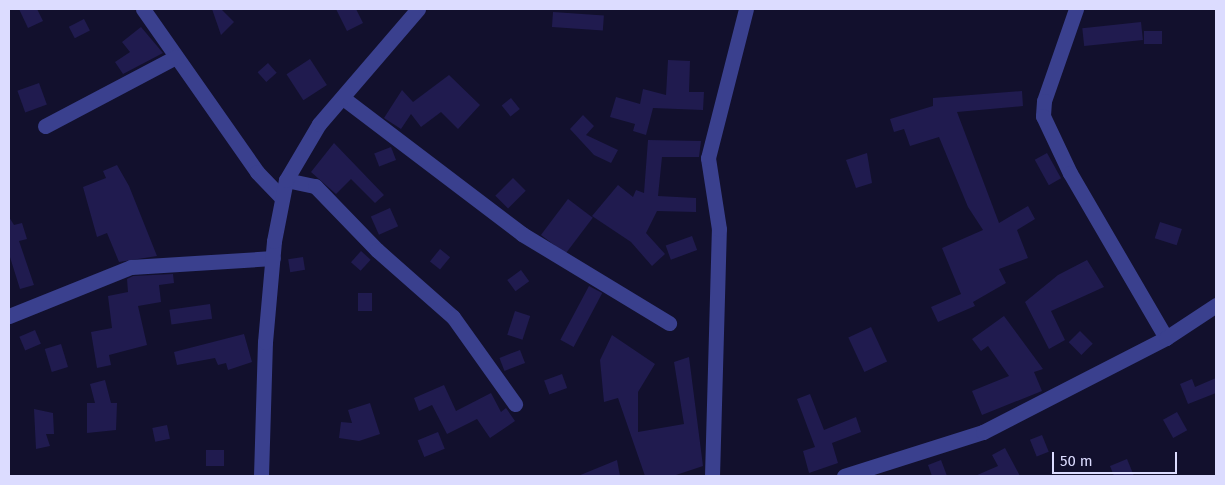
<!DOCTYPE html>
<style>
body{margin:0}
#map{position:relative;width:1225px;height:485px;overflow:hidden;background:#12102d;font-family:"Fira Sans",sans-serif}
div>[style]{position:absolute}
.building>*{inset:0;background:#201b4f;transform-origin:0 0}
.street>*{height:15px;margin:-7.5px;padding:0 7.5px;transform-origin:7.5px;border-radius:7.5px;background:#3a408e}
span{translate:-50% -50%;white-space:nowrap;text-align:center;line-height:1.15;-webkit-text-stroke:4.5px #12102d;paint-order:stroke}
.frame{position:absolute;inset:0;border:10px solid #dcdcff;pointer-events:none}
.scale{position:absolute;left:1052px;top:452px;width:125px;height:22px;box-sizing:border-box;border:2px solid #dcdcff;border-top:0;padding-left:6px;font-size:15px;line-height:18px;white-space:nowrap;color:#dcdcff;-webkit-text-stroke:4px #12102d;paint-order:stroke}
</style>
<div id="map">
<div class="building">
<div style="clip-path:polygon(19px 9px,37px 9px,43px 21px,28px 28px)"></div>
<div style="clip-path:polygon(212px 9px,221px 9px,234px 22px,221px 35px)"></div>
<div style="clip-path:polygon(336px 9px,356px 9px,363px 23px,347px 31px)"></div>
<div style="left:553px;top:12px;width:51px;height:15px;rotate:4deg"></div>
<div style="left:84px;top:19px;width:13px;height:17px;rotate:63deg"></div>
<div style="left:1141px;top:22px;width:18px;height:59px;rotate:84deg"></div>
<div style="clip-path:polygon(141px 27px,163px 53px,123px 74px,115px 62px,130px 52px,122px 42px)"></div>
<div style="left:1144px;top:31px;width:18px;height:13px"></div>
<div style="left:310px;top:59px;width:31px;height:28px;rotate:57deg"></div>
<div style="clip-path:polygon(668px 60px,690px 61px,689px 92px,704px 92px,703px 110px,653px 108px,646px 135px,633px 131px,635px 124px,610px 117px,616px 97px,640px 104px,643px 89px,666px 95px)"></div>
<div style="left:268px;top:63px;width:13px;height:14px;rotate:48deg"></div>
<div style="clip-path:polygon(449px 75px,480px 105px,458px 129px,441px 112px,421px 127px,411px 114px,401px 129px,384px 118px,402px 90px,413px 102px)"></div>
<div style="left:39px;top:83px;width:23px;height:23px;rotate:70deg"></div>
<div style="clip-path:polygon(1022px 91px,1023px 106px,957px 112px,999px 223px,1028px 206px,1035px 219px,1017px 230px,1028px 258px,999px 269px,1006px 283px,973px 302px,975px 306px,938px 322px,931px 307px,961px 294px,942px 248px,983px 230px,968px 207px,939px 137px,910px 146px,904px 129px,894px 132px,890px 119px,933px 106px,933px 98px)"></div>
<div style="left:511px;top:98px;width:14px;height:12px;rotate:51deg"></div>
<div style="clip-path:polygon(583px 115px,594px 126px,586px 135px,618px 150px,611px 163px,594px 155px,570px 129px)"></div>
<div style="clip-path:polygon(648px 140px,701px 141px,699px 157px,662px 157px,658px 196px,696px 198px,696px 212px,657px 211px,646px 233px,665px 254px,652px 266px,631px 242px,592px 216px,618px 185px,633px 197px,636px 190px,644px 193px)"></div>
<div style="clip-path:polygon(334px 143px,384px 195px,375px 203px,351px 179px,336px 194px,311px 172px)"></div>
<div style="left:391px;top:147px;width:14px;height:18px;rotate:69deg"></div>
<div style="clip-path:polygon(867px 153px,872px 183px,856px 188px,846px 160px)"></div>
<div style="left:1047px;top:153px;width:29px;height:14px;rotate:61deg"></div>
<div style="clip-path:polygon(117px 165px,129px 186px,157px 256px,119px 262px,107px 233px,97px 237px,83px 187px,106px 178px,103px 171px)"></div>
<div style="left:513px;top:178px;width:18px;height:25px;rotate:45deg"></div>
<div style="left:568px;top:199px;width:31px;height:45px;rotate:37deg"></div>
<div style="left:390px;top:208px;width:20px;height:21px;rotate:66deg"></div>
<div style="clip-path:polygon(9px 217px,14px 225px,22px 223px,27px 239px,19px 241px,34px 285px,20px 289px,9px 254px)"></div>
<div style="left:1160px;top:222px;width:23px;height:17px;rotate:18deg"></div>
<div style="left:692px;top:236px;width:15px;height:28px;rotate:70deg"></div>
<div style="left:440px;top:249px;width:13px;height:16px;rotate:39deg"></div>
<div style="left:361px;top:251px;width:13px;height:15px;rotate:42deg"></div>
<div style="left:303px;top:257px;width:13px;height:15px;rotate:81deg"></div>
<div style="clip-path:polygon(1087px 260px,1104px 287px,1051px 311px,1065px 340px,1049px 349px,1025px 302px,1058px 275px)"></div>
<div style="left:521px;top:270px;width:14px;height:17px;rotate:54deg"></div>
<div style="clip-path:polygon(173px 274px,174px 283px,159px 285px,161px 302px,138px 306px,147px 345px,109px 355px,111px 365px,97px 368px,91px 332px,112px 328px,108px 296px,128px 292px,127px 279px,133px 276px)"></div>
<div style="left:589px;top:286px;width:15px;height:61px;rotate:28deg"></div>
<div style="left:358px;top:293px;width:14px;height:18px"></div>
<div style="left:210px;top:304px;width:15px;height:41px;rotate:82deg"></div>
<div style="left:515px;top:311px;width:16px;height:25px;rotate:18deg"></div>
<div style="clip-path:polygon(1004px 316px,1043px 369px,1034px 372px,1042px 391px,982px 415px,972px 391px,1009px 376px,988px 346px,981px 351px,972px 339px)"></div>
<div style="left:871px;top:327px;width:38px;height:25px;rotate:65deg"></div>
<div style="left:35px;top:330px;width:15px;height:17px;rotate:67deg"></div>
<div style="left:1080px;top:331px;width:18px;height:16px;rotate:45deg"></div>
<div style="clip-path:polygon(244px 334px,252px 362px,228px 370px,226px 363px,218px 365px,215px 358px,177px 365px,174px 352px)"></div>
<div style="clip-path:polygon(612px 335px,655px 364px,638px 392px,638px 432px,684px 424px,674px 362px,689px 357px,703px 466px,673px 476px,645px 476px,618px 398px,604px 402px,600px 360px)"></div>
<div style="left:61px;top:344px;width:24px;height:17px;rotate:73deg"></div>
<div style="left:520px;top:350px;width:14px;height:22px;rotate:69deg"></div>
<div style="left:562px;top:374px;width:15px;height:19px;rotate:70deg"></div>
<div style="clip-path:polygon(1216px 378px,1216px 393px,1188px 404px,1180px 384px,1192px 379px,1195px 387px)"></div>
<div style="clip-path:polygon(105px 380px,111px 403px,117px 403px,116px 430px,87px 433px,87px 403px,95px 403px,90px 384px)"></div>
<div style="clip-path:polygon(444px 385px,456px 411px,491px 393px,501px 412px,506px 408px,515px 421px,490px 438px,477px 419px,447px 434px,432px 405px,419px 411px,414px 398px)"></div>
<div style="clip-path:polygon(810px 394px,824px 430px,856px 417px,861px 432px,832px 443px,838px 463px,809px 473px,803px 451px,815px 447px,797px 399px)"></div>
<div style="clip-path:polygon(370px 403px,380px 434px,359px 441px,339px 438px,341px 422px,352px 423px,348px 410px)"></div>
<div style="clip-path:polygon(34px 409px,53px 413px,54px 434px,46px 434px,50px 446px,36px 449px)"></div>
<div style="left:1177px;top:412px;width:21px;height:16px;rotate:61deg"></div>
<div style="left:167px;top:425px;width:14px;height:15px;rotate:78deg"></div>
<div style="left:438px;top:432px;width:18px;height:22px;rotate:68deg"></div>
<div style="left:1042px;top:435px;width:18px;height:13px;rotate:68deg"></div>
<div style="clip-path:polygon(1005px 448px,1020px 476px,975px 476px,998px 466px,992px 455px)"></div>
<div style="left:206px;top:450px;width:18px;height:16px"></div>
<div style="clip-path:polygon(1127px 459px,1134px 476px,1114px 476px,1110px 466px)"></div>
<div style="clip-path:polygon(617px 460px,620px 476px,578px 476px)"></div>
<div style="clip-path:polygon(941px 460px,947px 476px,932px 476px,928px 465px)"></div>
</div>
<div class="street">
<div style="left:143px;top:9px;width:199px;rotate:55deg"></div>
<div style="left:257px;top:172px;width:35px;rotate:46deg"></div>
<div style="left:1076px;top:9px;width:97px;rotate:109.2deg"></div>
<div style="left:1044px;top:101px;width:15px;rotate:94deg"></div>
<div style="left:1043px;top:116px;width:63px;rotate:64.7deg"></div>
<div style="left:1070px;top:173px;width:191px;rotate:59.8deg"></div>
<div style="left:343px;top:98px;width:225px;rotate:37.2deg"></div>
<div style="left:522px;top:234px;width:172px;rotate:31.2deg"></div>
<div style="left:45px;top:126px;width:148px;rotate:-27.8deg"></div>
<div style="left:286px;top:180px;width:30px;rotate:12deg"></div>
<div style="left:315px;top:186px;width:89px;rotate:45.9deg"></div>
<div style="left:377px;top:250px;width:101px;rotate:41.4deg"></div>
<div style="left:453px;top:317px;width:107px;rotate:54.5deg"></div>
<div style="left:9px;top:316px;width:131px;rotate:-21.9deg"></div>
<div style="left:131px;top:267px;width:142px;rotate:-3.6deg"></div>
<div style="left:261px;top:476px;width:134px;rotate:-88.3deg"></div>
<div style="left:265px;top:342px;width:101px;rotate:-84.9deg"></div>
<div style="left:274px;top:241px;width:62px;rotate:-78.9deg"></div>
<div style="left:286px;top:180px;width:65px;rotate:-59.5deg"></div>
<div style="left:319px;top:124px;width:152px;rotate:-49.3deg"></div>
<div style="left:712px;top:476px;width:247px;rotate:-88.4deg"></div>
<div style="left:719px;top:229px;width:72px;rotate:-98.8deg"></div>
<div style="left:708px;top:158px;width:154px;rotate:-75.7deg"></div>
<div style="left:844px;top:476px;width:146px;rotate:-17.6deg"></div>
<div style="left:983px;top:432px;width:206px;rotate:-27.2deg"></div>
<div style="left:1166px;top:338px;width:60px;rotate:-33.4deg"></div>
</div>
<div class="frame"></div>
<div class="scale">50 m</div>
</div>
